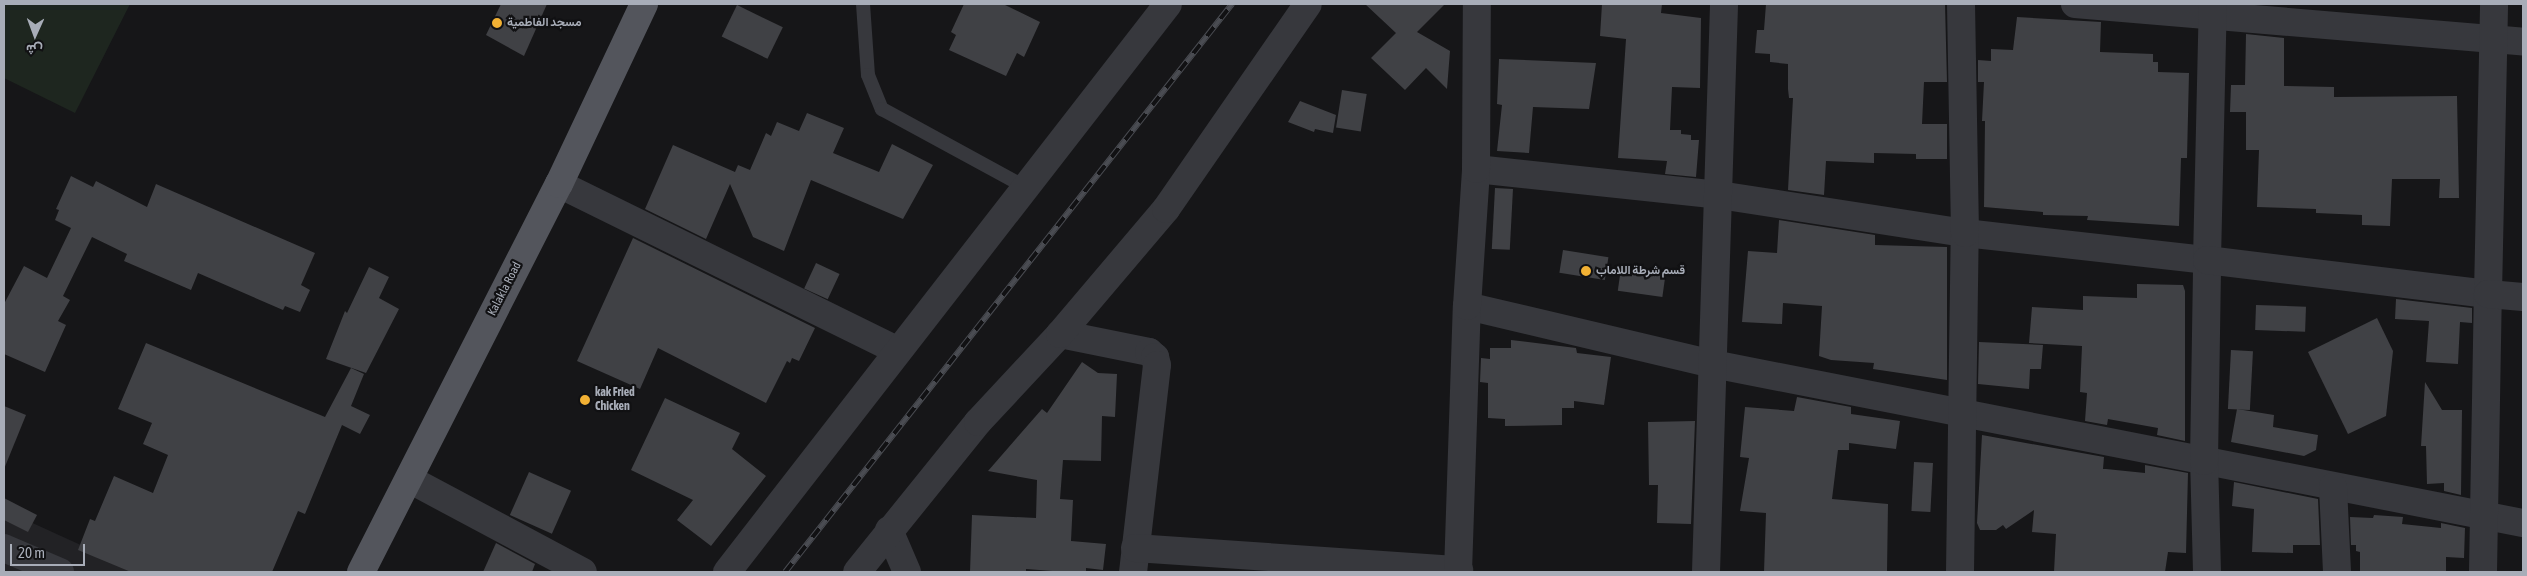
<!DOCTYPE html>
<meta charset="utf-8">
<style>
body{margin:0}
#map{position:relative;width:2527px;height:576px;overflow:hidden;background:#161618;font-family:"Asap Condensed",Vazirmatn,sans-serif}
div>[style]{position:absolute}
.built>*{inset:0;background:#222225}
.green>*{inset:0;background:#1e261f}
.building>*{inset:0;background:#404145;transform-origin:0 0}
.service>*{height:14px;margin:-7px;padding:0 7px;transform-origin:7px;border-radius:7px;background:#37383d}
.minor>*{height:28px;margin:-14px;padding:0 14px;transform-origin:14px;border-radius:14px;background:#37383d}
.tertiary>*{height:28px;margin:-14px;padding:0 14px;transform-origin:14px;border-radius:14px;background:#37383d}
.primary>*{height:28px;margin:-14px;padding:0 14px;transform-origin:14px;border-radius:14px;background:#53555c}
.rail>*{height:5.5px;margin-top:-2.75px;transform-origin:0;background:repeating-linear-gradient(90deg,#111113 0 11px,#4a4c52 0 22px);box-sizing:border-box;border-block:1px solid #4a4c52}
.dots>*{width:14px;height:14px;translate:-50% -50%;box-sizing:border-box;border:2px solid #111113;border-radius:50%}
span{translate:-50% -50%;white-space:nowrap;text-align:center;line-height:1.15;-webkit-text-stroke:4.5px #111113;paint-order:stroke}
.poi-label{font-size:12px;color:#a8adb8;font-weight:700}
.left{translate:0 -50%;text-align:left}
.street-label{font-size:12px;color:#a8adb8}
.frame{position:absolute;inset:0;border:5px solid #a8adb8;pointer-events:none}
.north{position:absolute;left:10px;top:10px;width:50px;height:50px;-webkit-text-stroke:4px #111113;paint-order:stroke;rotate:182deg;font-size:14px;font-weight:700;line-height:20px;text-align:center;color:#a8adb8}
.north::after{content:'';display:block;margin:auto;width:18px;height:22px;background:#a8adb8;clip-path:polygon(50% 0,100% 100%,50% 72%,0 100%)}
.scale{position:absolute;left:10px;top:544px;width:75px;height:22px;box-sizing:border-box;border:2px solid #a8adb8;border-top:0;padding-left:6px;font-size:15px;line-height:18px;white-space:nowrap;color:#a8adb8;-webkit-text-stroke:4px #111113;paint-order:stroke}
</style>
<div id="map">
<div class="built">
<div style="clip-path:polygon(4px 510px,140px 572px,4px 572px)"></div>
</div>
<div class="green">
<div style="clip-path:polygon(4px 4px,130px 4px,75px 113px,4px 78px)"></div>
</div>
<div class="building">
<div style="clip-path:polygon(501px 4px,547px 4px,524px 56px,486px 35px)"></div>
<div style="clip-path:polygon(964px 4px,1003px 4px,1040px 22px,1024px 57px,1017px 53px,1006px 76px,949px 50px,956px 35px,951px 32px)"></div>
<div style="clip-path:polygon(1365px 4px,1445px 4px,1417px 32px,1450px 51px,1447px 89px,1426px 68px,1405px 90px,1371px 58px,1396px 33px)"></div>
<div style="clip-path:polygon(1602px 4px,1662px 4px,1661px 13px,1701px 18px,1700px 88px,1672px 87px,1670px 130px,1681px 130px,1681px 134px,1691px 135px,1691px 140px,1699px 140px,1696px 177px,1665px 174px,1667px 161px,1618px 158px,1626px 39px,1600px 36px)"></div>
<div style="clip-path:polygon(1766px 4px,1945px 4px,1947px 82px,1924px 82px,1922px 124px,1947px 124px,1947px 159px,1916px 159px,1916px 154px,1874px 153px,1874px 163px,1826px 161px,1824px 195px,1788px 190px,1793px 98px,1789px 98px,1788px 89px,1788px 64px,1770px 62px,1770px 54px,1755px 53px,1757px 30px,1764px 30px)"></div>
<div style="left:737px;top:5px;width:51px;height:35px;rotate:26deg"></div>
<div style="clip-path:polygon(2017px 17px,2101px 22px,2100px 52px,2153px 54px,2153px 62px,2158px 62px,2158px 72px,2189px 73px,2187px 158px,2181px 158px,2179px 226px,2087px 220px,2088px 216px,2043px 215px,2043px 212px,1984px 207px,1985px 121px,1982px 121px,1984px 82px,1978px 82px,1978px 60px,1991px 61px,1991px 49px,2013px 50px)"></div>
<div style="clip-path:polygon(2246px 34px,2284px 38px,2284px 86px,2334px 87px,2334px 97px,2457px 96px,2459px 198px,2439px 198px,2440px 179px,2392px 179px,2390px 226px,2362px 225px,2362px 215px,2316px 213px,2316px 209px,2257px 207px,2259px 150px,2246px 150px,2246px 112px,2230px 112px,2231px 85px,2245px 85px)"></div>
<div style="clip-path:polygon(1499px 59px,1596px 63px,1589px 109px,1533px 107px,1529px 153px,1497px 151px,1502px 105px,1497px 104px)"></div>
<div style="left:1342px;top:90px;width:25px;height:38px;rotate:9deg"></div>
<div style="clip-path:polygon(1300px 101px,1336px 115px,1333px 133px,1315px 129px,1314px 132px,1288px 122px)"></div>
<div style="clip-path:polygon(807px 113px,844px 128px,833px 153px,879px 172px,892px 144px,933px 165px,903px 219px,811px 180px,784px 251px,753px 237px,730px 184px,706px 239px,645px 209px,673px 145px,735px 172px,738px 165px,750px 170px,766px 133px,771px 136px,777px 122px,799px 131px)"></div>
<div style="clip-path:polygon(71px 176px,93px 187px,96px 181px,147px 207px,156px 184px,315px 253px,301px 285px,310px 290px,300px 312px,285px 306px,283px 310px,198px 273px,191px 290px,124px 261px,127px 254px,92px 237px,63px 296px,70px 300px,58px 321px,66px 325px,45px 372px,4px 354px,4px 304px,24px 266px,47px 278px,71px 228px,55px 220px,59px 210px,56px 209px)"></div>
<div style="left:1495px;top:188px;width:18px;height:61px;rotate:3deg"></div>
<div style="clip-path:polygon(1779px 220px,1875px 235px,1875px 245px,1947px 247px,1947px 380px,1873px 369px,1874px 363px,1831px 360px,1819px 356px,1822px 306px,1783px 303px,1782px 324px,1742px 322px,1748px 251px,1777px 253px)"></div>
<div style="clip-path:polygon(633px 238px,815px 328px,799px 361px,792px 358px,790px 363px,787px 361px,766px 403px,658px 348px,640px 389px,577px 361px)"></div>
<div style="left:1563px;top:250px;width:46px;height:23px;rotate:9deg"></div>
<div style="left:816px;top:263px;width:26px;height:28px;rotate:25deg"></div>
<div style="clip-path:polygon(369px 267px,389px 277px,379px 298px,399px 309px,366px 373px,326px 359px,345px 311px,347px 313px)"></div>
<div style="left:1621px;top:268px;width:45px;height:23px;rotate:8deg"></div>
<div style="clip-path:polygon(2137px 284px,2183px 285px,2185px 291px,2185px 441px,2157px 435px,2158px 428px,2108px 419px,2107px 425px,2085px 421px,2087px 393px,2080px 392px,2082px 346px,2029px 343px,2032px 307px,2083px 310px,2083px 296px,2137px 298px)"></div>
<div style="clip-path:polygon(2396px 299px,2472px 308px,2472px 323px,2460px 322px,2458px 364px,2426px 362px,2429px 321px,2395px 319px)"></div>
<div style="left:2256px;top:305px;width:50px;height:25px;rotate:2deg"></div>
<div style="clip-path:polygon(2377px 318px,2393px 351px,2386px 416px,2348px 434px,2308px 352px)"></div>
<div style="clip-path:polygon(1511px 340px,1576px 348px,1577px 353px,1611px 357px,1604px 405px,1574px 401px,1574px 408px,1562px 408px,1562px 425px,1505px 426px,1505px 419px,1488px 418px,1488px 383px,1480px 382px,1481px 358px,1490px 359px,1490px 348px,1511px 348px)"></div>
<div style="clip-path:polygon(1979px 342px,2043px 345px,2041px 369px,2030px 369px,2029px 389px,1978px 384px)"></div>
<div style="clip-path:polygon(146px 343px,325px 417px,351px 368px,364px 374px,351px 406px,370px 415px,360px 434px,342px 425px,305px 514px,298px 511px,272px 572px,131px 572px,78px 550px,90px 519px,95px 521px,114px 476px,153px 493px,168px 455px,143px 444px,152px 423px,118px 409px)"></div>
<div style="left:2231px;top:350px;width:22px;height:59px;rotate:3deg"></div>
<div style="clip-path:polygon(1082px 362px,1098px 373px,1117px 374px,1115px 417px,1102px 416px,1101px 461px,1063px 460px,1060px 499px,1073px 500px,1071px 541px,1106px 544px,1103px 570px,1086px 568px,1086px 572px,1065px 572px,1026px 569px,1026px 572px,970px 572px,972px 515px,1036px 518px,1037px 480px,988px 471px,1042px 409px,1047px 413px)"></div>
<div style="clip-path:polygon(2425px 382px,2442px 410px,2462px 410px,2461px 495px,2444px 491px,2444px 483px,2427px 484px,2426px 446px,2421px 446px)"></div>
<div style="clip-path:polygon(1797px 397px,1851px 407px,1851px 414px,1900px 421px,1896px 449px,1849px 443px,1849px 450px,1838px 450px,1832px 499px,1888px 504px,1887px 572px,1764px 572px,1766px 513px,1740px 511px,1749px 458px,1740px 457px,1745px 407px,1794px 411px)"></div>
<div style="clip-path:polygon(665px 398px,740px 433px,732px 449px,766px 476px,711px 546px,677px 520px,693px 500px,631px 470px)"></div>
<div style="clip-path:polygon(4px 406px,26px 415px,4px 469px)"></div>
<div style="clip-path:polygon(2237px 409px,2274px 415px,2273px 427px,2318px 435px,2316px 450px,2304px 456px,2231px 442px)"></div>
<div style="clip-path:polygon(1695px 421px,1691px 524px,1657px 523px,1658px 485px,1649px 485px,1648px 422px)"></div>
<div style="clip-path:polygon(1982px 435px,2104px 457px,2103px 469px,2106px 469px,2145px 473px,2145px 465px,2188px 473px,2186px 553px,2168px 552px,2165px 572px,2054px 572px,2056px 534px,2032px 532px,2034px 510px,2006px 529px,2003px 525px,1996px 530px,1980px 530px,1977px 523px)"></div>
<div style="left:1914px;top:462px;width:19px;height:49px;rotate:3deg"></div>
<div style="left:529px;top:472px;width:46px;height:47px;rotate:24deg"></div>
<div style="clip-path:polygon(2234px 482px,2318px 499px,2320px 545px,2293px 545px,2293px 553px,2252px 552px,2254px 509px,2232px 506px)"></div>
<div style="clip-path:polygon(4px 498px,37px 515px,28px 532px,4px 520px)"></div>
<div style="clip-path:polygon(2374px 515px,2403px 517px,2402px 524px,2441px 528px,2441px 523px,2465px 528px,2464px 558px,2446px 557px,2446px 572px,2360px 572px,2360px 552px,2356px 551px,2356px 545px,2351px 545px,2350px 517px,2373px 518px)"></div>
<div style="clip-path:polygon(496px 543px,535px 564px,532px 572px,483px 572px)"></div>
</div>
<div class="service">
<div style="left:863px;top:4px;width:71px;rotate:86deg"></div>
<div style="left:868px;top:75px;width:37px;rotate:68deg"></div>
<div style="left:882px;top:109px;width:163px;rotate:28.6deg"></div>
</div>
<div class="minor">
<div style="left:2075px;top:4px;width:450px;rotate:4.8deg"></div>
<div style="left:1476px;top:169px;width:244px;rotate:6.1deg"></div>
<div style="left:1719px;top:195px;width:249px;rotate:8.8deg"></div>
<div style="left:1965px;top:233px;width:244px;rotate:6.4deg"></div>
<div style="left:2207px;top:260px;width:256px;rotate:-88.7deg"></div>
<div style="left:559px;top:184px;width:378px;rotate:26.2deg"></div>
<div style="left:1467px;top:306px;width:253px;rotate:13.3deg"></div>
<div style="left:1713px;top:364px;width:825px;rotate:11.11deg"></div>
<div style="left:1060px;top:334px;width:91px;rotate:11.4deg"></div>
<div style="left:1149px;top:352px;width:8px;rotate:40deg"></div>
<div style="left:1155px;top:357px;width:8px;rotate:76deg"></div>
<div style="left:1157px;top:365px;width:208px;rotate:96.6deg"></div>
<div style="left:409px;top:479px;width:197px;rotate:28.1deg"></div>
<div style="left:2333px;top:487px;width:85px;rotate:87.3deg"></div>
<div style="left:889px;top:530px;width:46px;rotate:66.8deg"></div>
<div style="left:4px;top:548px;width:61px;rotate:23.2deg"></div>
<div style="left:1135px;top:548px;width:325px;rotate:3.9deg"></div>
<div style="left:857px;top:572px;width:193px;rotate:-51.1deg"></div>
<div style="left:978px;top:422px;width:120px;rotate:-47deg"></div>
<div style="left:1060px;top:334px;width:164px;rotate:-49.7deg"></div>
<div style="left:1166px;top:209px;width:249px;rotate:-55.3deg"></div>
<div style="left:1458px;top:572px;width:266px;rotate:-88.1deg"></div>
<div style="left:1467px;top:306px;width:137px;rotate:-86.2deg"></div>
<div style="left:1476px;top:169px;width:165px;rotate:-89.7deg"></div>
<div style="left:1706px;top:572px;width:568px;rotate:-88.18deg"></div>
<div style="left:1960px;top:572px;width:339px;rotate:-89.2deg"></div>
<div style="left:1965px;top:233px;width:229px;rotate:-91deg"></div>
<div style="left:2207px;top:572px;width:111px;rotate:-91.5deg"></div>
<div style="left:2204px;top:461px;width:201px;rotate:-89.1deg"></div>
<div style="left:2207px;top:260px;width:283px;rotate:6.9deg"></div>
<div style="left:2488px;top:294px;width:290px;rotate:-88.8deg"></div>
<div style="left:2483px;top:572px;width:278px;rotate:-89deg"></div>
<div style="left:2488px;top:294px;width:35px;rotate:5deg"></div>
</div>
<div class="tertiary">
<div style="left:727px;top:572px;width:719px;rotate:-52.17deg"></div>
</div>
<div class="primary">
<div style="left:361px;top:572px;width:436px;rotate:-63deg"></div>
<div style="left:559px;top:184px;width:199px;rotate:-64.7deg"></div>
</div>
<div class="rail">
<div style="left:785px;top:572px;width:723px;rotate:-51.8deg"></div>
</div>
<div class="dots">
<div style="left:497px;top:23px;background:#f2b134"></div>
<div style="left:1586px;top:271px;background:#f2b134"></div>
<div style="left:585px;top:400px;background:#f2b134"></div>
</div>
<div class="poi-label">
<span class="left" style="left:507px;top:23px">مسجد الفاطمية</span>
<span class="left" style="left:1596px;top:271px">قسم شرطة اللاماب</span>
<span class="left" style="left:595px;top:400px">kak Fried<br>Chicken</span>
</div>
<div class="street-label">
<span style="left:505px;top:289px;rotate:-63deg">Kalakla Road</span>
</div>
<div class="frame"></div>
<div class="north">ش</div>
<div class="scale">20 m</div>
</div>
